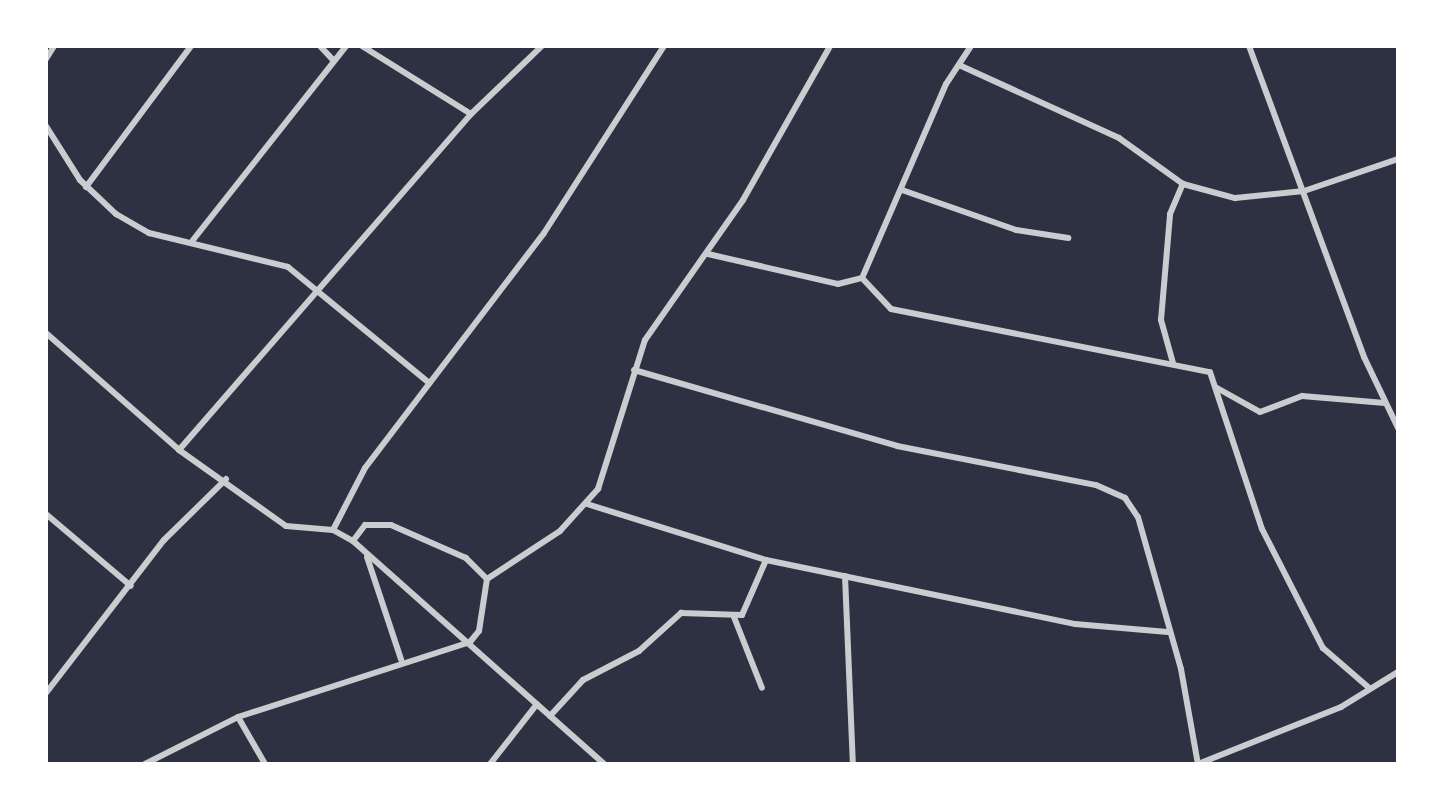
<!DOCTYPE html>
<style>
body{margin:0}
#map{position:relative;width:1444px;height:810px;overflow:hidden;background:#2d3142;font-family:"Playfair Display",serif}
div>[style]{position:absolute}
.minor>*{height:6px;margin:-3px;padding:0 3px;transform-origin:3px;border-radius:3px;background:#caccd0}
span{translate:-50% -50%;white-space:nowrap;text-align:center;line-height:1.15;-webkit-text-stroke:6px #fff;paint-order:stroke}
.frame{position:absolute;inset:0;border:48px solid #fff;pointer-events:none}
</style>
<div id="map">
<div class="minor">
<div style="left:320px;top:46px;width:18px;rotate:47deg"></div>
<div style="left:362px;top:46px;width:128px;rotate:32deg"></div>
<div style="left:971px;top:46px;width:45px;rotate:123.3deg"></div>
<div style="left:946px;top:84px;width:211px;rotate:113.4deg"></div>
<div style="left:862px;top:278px;width:42px;rotate:46.9deg"></div>
<div style="left:891px;top:309px;width:325px;rotate:11.2deg"></div>
<div style="left:1210px;top:372px;width:165px;rotate:71.7deg"></div>
<div style="left:1262px;top:529px;width:134px;rotate:62.9deg"></div>
<div style="left:1323px;top:648px;width:60px;rotate:40.9deg"></div>
<div style="left:1249px;top:46px;width:332px;rotate:69.7deg"></div>
<div style="left:1364px;top:357px;width:79px;rotate:64.4deg"></div>
<div style="left:46px;top:59px;width:15px;rotate:-58deg"></div>
<div style="left:959px;top:65px;width:176px;rotate:24.5deg"></div>
<div style="left:1119px;top:138px;width:79px;rotate:35.7deg"></div>
<div style="left:1183px;top:184px;width:54px;rotate:15.1deg"></div>
<div style="left:1235px;top:198px;width:69px;rotate:-5.8deg"></div>
<div style="left:1304px;top:191px;width:99px;rotate:-18.8deg"></div>
<div style="left:46px;top:126px;width:64px;rotate:57.8deg"></div>
<div style="left:80px;top:180px;width:50px;rotate:43.4deg"></div>
<div style="left:116px;top:214px;width:38px;rotate:30deg"></div>
<div style="left:149px;top:233px;width:143px;rotate:13.7deg"></div>
<div style="left:288px;top:267px;width:183px;rotate:39.4deg"></div>
<div style="left:86px;top:187px;width:176px;rotate:-53.3deg"></div>
<div style="left:902px;top:190px;width:121px;rotate:19.3deg"></div>
<div style="left:1016px;top:230px;width:53px;rotate:8.7deg"></div>
<div style="left:193px;top:240px;width:247px;rotate:-51.7deg"></div>
<div style="left:708px;top:254px;width:133px;rotate:13deg"></div>
<div style="left:838px;top:284px;width:25px;rotate:-14deg"></div>
<div style="left:46px;top:333px;width:177px;rotate:41.3deg"></div>
<div style="left:179px;top:450px;width:131px;rotate:35.4deg"></div>
<div style="left:286px;top:526px;width:47px;rotate:4.9deg"></div>
<div style="left:333px;top:530px;width:23px;rotate:29deg"></div>
<div style="left:353px;top:541px;width:336px;rotate:41.6deg"></div>
<div style="left:1173px;top:363px;width:45px;rotate:-105.6deg"></div>
<div style="left:1161px;top:320px;width:106px;rotate:-85.1deg"></div>
<div style="left:1170px;top:214px;width:33px;rotate:-67deg"></div>
<div style="left:634px;top:370px;width:274px;rotate:16.1deg"></div>
<div style="left:897px;top:446px;width:203px;rotate:11.1deg"></div>
<div style="left:1096px;top:485px;width:32px;rotate:24deg"></div>
<div style="left:1125px;top:498px;width:23px;rotate:56deg"></div>
<div style="left:1138px;top:517px;width:158px;rotate:74.2deg"></div>
<div style="left:1181px;top:669px;width:97px;rotate:79.9deg"></div>
<div style="left:1217px;top:388px;width:49px;rotate:29.2deg"></div>
<div style="left:1260px;top:412px;width:45px;rotate:-20.9deg"></div>
<div style="left:1302px;top:396px;width:83px;rotate:4.8deg"></div>
<div style="left:179px;top:450px;width:445px;rotate:-49deg"></div>
<div style="left:471px;top:114px;width:98px;rotate:-43.8deg"></div>
<div style="left:587px;top:504px;width:188px;rotate:17.4deg"></div>
<div style="left:766px;top:560px;width:316px;rotate:11.7deg"></div>
<div style="left:1075px;top:624px;width:93px;rotate:4.9deg"></div>
<div style="left:46px;top:514px;width:111px;rotate:40.3deg"></div>
<div style="left:333px;top:530px;width:70px;rotate:-62.7deg"></div>
<div style="left:365px;top:468px;width:295px;rotate:-52.7deg"></div>
<div style="left:544px;top:233px;width:222px;rotate:-57.3deg"></div>
<div style="left:367px;top:557px;width:108px;rotate:71.6deg"></div>
<div style="left:845px;top:576px;width:188px;rotate:87.6deg"></div>
<div style="left:487px;top:579px;width:87px;rotate:-33.3deg"></div>
<div style="left:560px;top:531px;width:57px;rotate:-47.9deg"></div>
<div style="left:598px;top:489px;width:156px;rotate:-72.5deg"></div>
<div style="left:645px;top:340px;width:171px;rotate:-55deg"></div>
<div style="left:743px;top:200px;width:177px;rotate:-60.5deg"></div>
<div style="left:734px;top:617px;width:76px;rotate:68.5deg"></div>
<div style="left:46px;top:693px;width:193px;rotate:-52.4deg"></div>
<div style="left:164px;top:540px;width:87px;rotate:-44.5deg"></div>
<div style="left:550px;top:716px;width:49px;rotate:-47.5deg"></div>
<div style="left:583px;top:680px;width:63px;rotate:-27.4deg"></div>
<div style="left:639px;top:651px;width:57px;rotate:-42.1deg"></div>
<div style="left:681px;top:613px;width:61px;rotate:1.9deg"></div>
<div style="left:742px;top:615px;width:60px;rotate:-66.4deg"></div>
<div style="left:238px;top:717px;width:54px;rotate:60.1deg"></div>
<div style="left:145px;top:764px;width:104px;rotate:-26.8deg"></div>
<div style="left:238px;top:717px;width:244px;rotate:-17.9deg"></div>
<div style="left:470px;top:642px;width:14px;rotate:-51deg"></div>
<div style="left:479px;top:631px;width:53px;rotate:-81.3deg"></div>
<div style="left:487px;top:579px;width:30px;rotate:-135deg"></div>
<div style="left:466px;top:558px;width:82px;rotate:-156.3deg"></div>
<div style="left:391px;top:525px;width:26px;rotate:180deg"></div>
<div style="left:365px;top:525px;width:20px;rotate:127deg"></div>
<div style="left:490px;top:764px;width:76px;rotate:-51.9deg"></div>
<div style="left:1198px;top:764px;width:154px;rotate:-21.7deg"></div>
<div style="left:1341px;top:707px;width:67px;rotate:-31.6deg"></div>
</div>
<div class="frame"></div>
</div>
